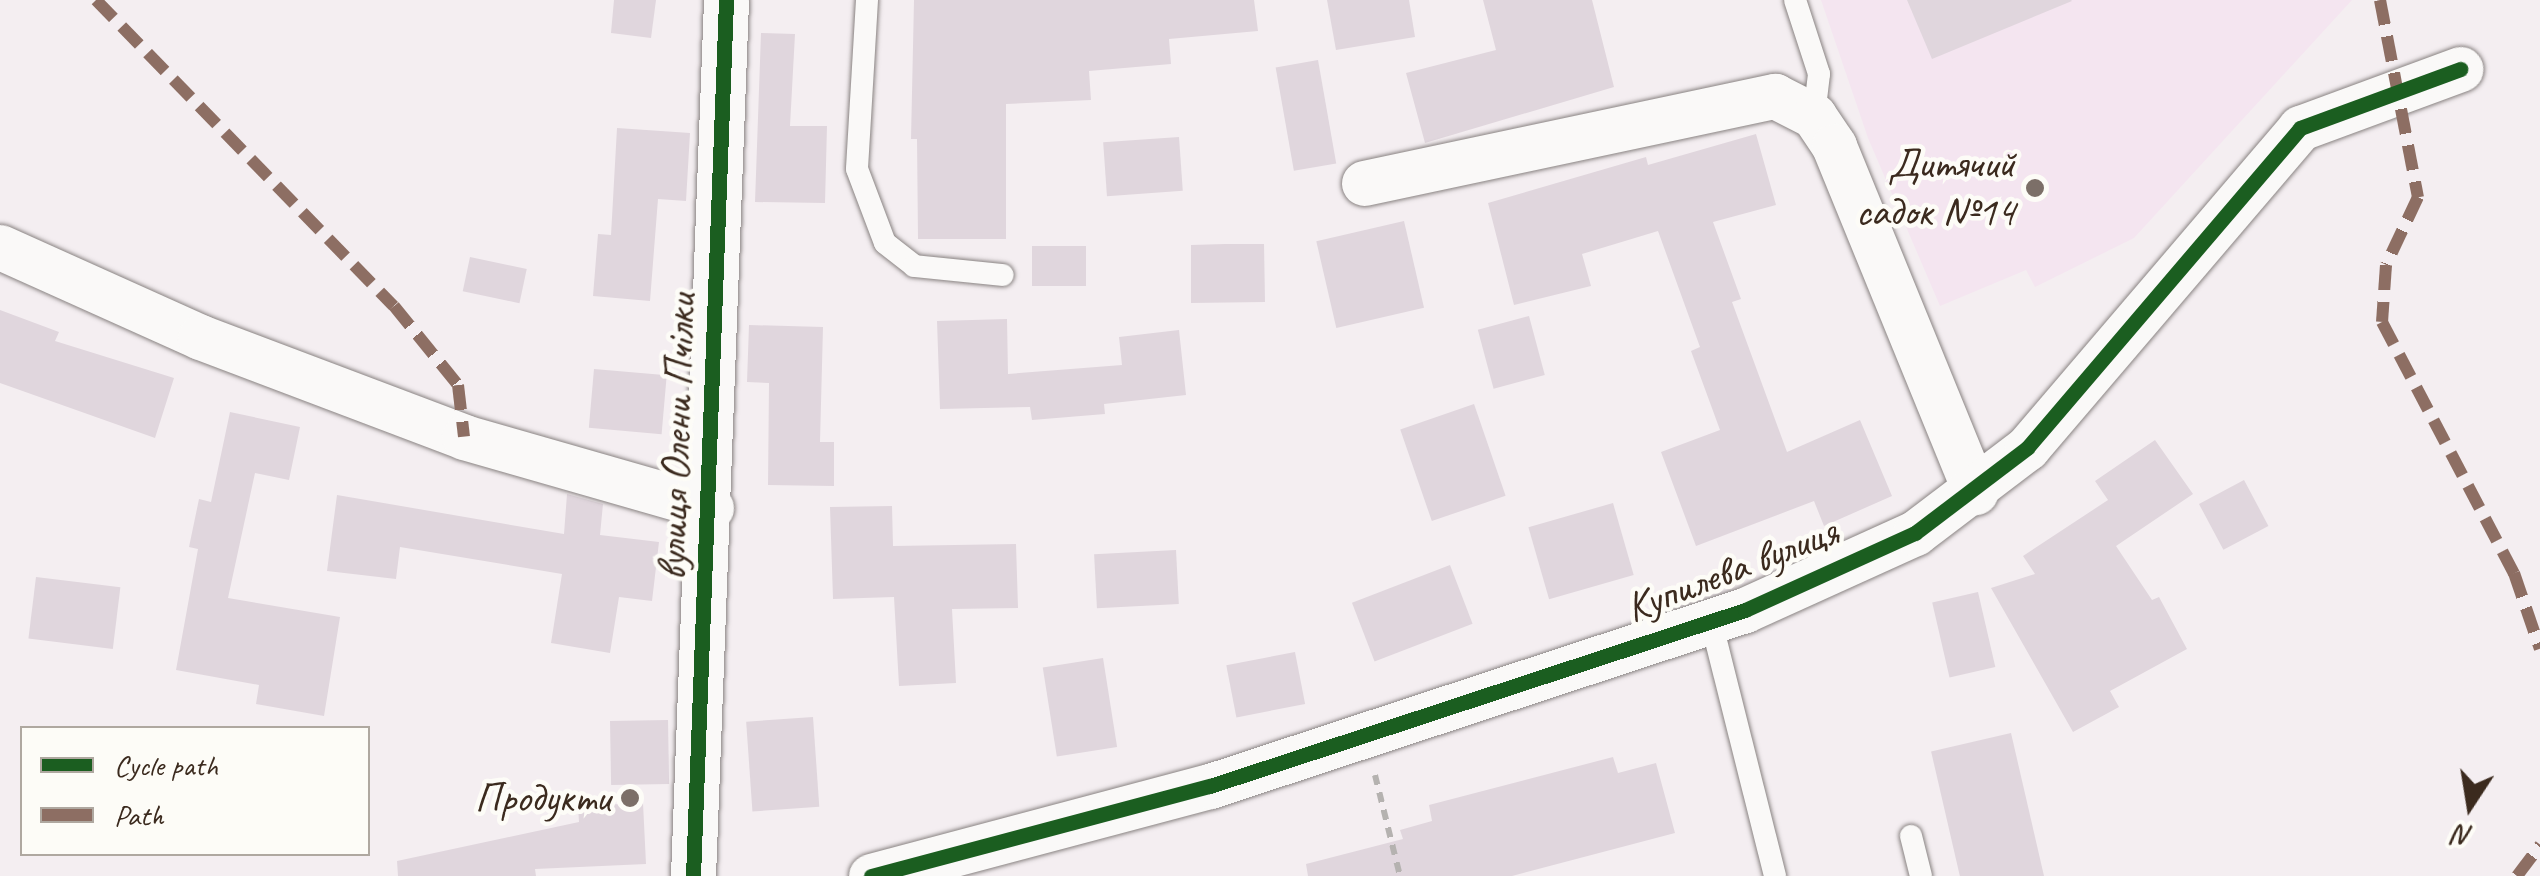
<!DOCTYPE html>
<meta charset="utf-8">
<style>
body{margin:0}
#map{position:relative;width:2540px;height:876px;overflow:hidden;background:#f4eef1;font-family:Caveat,sans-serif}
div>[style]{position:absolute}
.built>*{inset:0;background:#f4e5f0}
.building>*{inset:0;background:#e0d6dd;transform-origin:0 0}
.path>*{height:6px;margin-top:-3px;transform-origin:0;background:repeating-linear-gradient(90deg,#b5b2b0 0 10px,transparent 0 18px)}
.roads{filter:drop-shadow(0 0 2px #898382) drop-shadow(0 0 2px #898382)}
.service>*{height:22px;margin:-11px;padding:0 11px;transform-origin:11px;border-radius:11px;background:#faf9f8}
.minor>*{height:45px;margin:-22.5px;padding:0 22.5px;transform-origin:22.5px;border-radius:22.5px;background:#faf9f8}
.quiet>*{height:12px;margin-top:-6px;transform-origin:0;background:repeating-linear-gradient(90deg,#8d6e63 0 25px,transparent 0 37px)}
.cycleway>*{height:15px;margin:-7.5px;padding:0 7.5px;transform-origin:7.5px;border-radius:7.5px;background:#1b5e20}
.dots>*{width:28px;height:28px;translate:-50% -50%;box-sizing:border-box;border:5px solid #fdfcf7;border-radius:50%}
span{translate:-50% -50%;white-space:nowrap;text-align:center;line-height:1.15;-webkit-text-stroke:9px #fdfcf7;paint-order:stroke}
.poi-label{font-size:42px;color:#3b2a1e}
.right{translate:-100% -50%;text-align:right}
.street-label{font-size:42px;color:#3b2a1e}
.legend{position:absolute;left:20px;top:726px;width:350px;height:130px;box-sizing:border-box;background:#fdfcf7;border:2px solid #afa8a0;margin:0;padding:12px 18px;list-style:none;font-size:30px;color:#3b2a1e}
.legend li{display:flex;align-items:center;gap:20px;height:50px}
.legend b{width:50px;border:2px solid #afa8a0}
.north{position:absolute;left:2420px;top:756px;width:100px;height:100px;-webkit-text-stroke:8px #fdfcf7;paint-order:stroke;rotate:192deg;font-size:28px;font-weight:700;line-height:40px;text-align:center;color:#3b2a1e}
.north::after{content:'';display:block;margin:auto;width:35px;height:45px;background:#3b2a1e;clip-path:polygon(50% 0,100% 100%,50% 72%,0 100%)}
</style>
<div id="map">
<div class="built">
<div style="clip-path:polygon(1821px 0,2352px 0,2134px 238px,2035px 287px,2026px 270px,1940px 306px,1868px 138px)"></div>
</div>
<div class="building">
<div style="clip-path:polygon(614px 0,656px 0,651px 38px,611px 33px)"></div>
<div style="clip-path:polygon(914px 0,1254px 0,1258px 31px,1169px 39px,1171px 64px,1089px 71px,1091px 100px,1006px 104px,1006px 239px,918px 239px,917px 139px,911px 139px)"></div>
<div style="clip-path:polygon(1327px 0,1409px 0,1415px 37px,1336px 50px)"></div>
<div style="clip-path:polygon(1483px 0,1592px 0,1614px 87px,1425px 143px,1406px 73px,1496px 50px)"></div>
<div style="clip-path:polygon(1907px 0,2071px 0,2072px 1px,1932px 59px)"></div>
<div style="clip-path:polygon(761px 33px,795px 34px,790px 126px,827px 126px,825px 203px,755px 202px)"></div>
<div style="left:1318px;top:60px;width:105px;height:43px;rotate:80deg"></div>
<div style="clip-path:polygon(617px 128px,690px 133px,686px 201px,658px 199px,650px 301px,593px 296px,598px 234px,611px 235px)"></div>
<div style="clip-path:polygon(1756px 134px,1776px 205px,1713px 222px,1741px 299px,1732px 302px,1787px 452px,1860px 420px,1892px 496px,1824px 526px,1814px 501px,1696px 546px,1661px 452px,1720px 430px,1691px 351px,1700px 347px,1658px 231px,1582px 254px,1591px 286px,1514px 305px,1488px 203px,1646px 157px,1648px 165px)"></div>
<div style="left:1179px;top:137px;width:54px;height:76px;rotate:86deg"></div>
<div style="left:1404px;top:221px;width:89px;height:90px;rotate:77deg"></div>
<div style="clip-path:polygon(1225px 244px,1264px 244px,1265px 302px,1191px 303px,1191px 245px)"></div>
<div style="left:1032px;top:246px;width:54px;height:40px"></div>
<div style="left:470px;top:257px;width:58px;height:35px;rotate:12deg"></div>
<div style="clip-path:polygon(0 310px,59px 332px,55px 341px,174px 378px,155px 438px,0 383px)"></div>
<div style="left:1529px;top:316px;width:61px;height:53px;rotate:75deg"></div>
<div style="clip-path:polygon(1007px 319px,1008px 374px,1122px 365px,1119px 337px,1179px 330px,1186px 395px,1104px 404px,1105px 414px,1032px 420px,1030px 407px,940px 409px,937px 321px)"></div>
<div style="clip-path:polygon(749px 325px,823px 327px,820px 442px,834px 442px,834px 486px,768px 485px,769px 383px,747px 382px)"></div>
<div style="left:594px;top:369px;width:73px;height:59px;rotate:5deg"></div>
<div style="left:1474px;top:404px;width:97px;height:78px;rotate:71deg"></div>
<div style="clip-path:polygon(230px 412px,300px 427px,289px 480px,255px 473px,228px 598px,340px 617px,324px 716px,256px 704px,259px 685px,176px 670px,198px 549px,189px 547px,199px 499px,211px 502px)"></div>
<div style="clip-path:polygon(2155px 440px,2193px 494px,2116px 546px,2152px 600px,2159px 597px,2187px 649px,2110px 691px,2119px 707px,2073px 732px,1991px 588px,2035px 574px,2023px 556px,2108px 500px,2095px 481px)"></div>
<div style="left:2244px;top:480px;width:52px;height:51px;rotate:62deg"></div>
<div style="clip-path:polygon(567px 494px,603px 504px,600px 535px,659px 542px,652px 601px,619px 597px,610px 653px,551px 643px,562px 574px,400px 547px,396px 579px,327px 571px,337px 495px,564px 534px)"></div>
<div style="left:1613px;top:503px;width:75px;height:88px;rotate:74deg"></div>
<div style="clip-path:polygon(892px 506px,893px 546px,1016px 544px,1018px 608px,952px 609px,956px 683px,899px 686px,894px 597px,833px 599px,830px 507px)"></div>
<div style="left:1176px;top:550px;width:54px;height:82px;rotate:87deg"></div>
<div style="left:1450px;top:565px;width:63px;height:105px;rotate:69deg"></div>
<div style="left:36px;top:577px;width:85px;height:62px;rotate:7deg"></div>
<div style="left:1978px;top:592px;width:77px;height:47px;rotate:77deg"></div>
<div style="left:1295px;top:652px;width:53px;height:70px;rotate:79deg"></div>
<div style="left:1103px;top:658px;width:90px;height:61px;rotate:81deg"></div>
<div style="left:813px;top:717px;width:90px;height:67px;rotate:86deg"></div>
<div style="left:668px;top:720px;width:64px;height:58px;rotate:89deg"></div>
<div style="left:2011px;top:733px;width:147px;height:82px;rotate:77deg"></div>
<div style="clip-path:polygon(1613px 757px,1618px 773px,1656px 763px,1675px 833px,1512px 876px,1308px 876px,1306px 864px,1403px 839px,1400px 830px,1432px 821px,1429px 805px)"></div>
<div style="clip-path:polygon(643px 803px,646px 864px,535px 869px,536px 876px,398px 876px,397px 861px,579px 822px,578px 806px)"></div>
</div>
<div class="path">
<div style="left:1375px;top:775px;width:104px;rotate:76.1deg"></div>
</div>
<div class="roads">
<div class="service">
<div style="left:867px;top:0;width:169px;rotate:93.4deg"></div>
<div style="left:857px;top:169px;width:79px;rotate:69.3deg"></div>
<div style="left:885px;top:243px;width:37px;rotate:38deg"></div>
<div style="left:914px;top:266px;width:89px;rotate:5.8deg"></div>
<div style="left:1795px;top:0;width:78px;rotate:72deg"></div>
<div style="left:1819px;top:74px;width:42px;rotate:96.8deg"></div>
<div style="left:1711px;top:621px;width:263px;rotate:75.9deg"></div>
<div style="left:1911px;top:836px;width:41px;rotate:76deg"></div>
</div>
<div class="minor">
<div style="left:1364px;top:183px;width:420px;rotate:-12deg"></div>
<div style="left:1775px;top:96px;width:44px;rotate:27.1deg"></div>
<div style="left:1814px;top:116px;width:36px;rotate:56deg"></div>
<div style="left:1834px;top:146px;width:374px;rotate:67.8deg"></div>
<div style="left:0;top:247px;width:219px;rotate:24.2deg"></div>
<div style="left:200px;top:337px;width:282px;rotate:20.7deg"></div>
<div style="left:464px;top:437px;width:257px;rotate:16deg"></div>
<div style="left:693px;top:876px;width:877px;rotate:-87.84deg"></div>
<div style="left:871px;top:876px;width:351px;rotate:-14.9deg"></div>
<div style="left:1210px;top:786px;width:563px;rotate:-18.21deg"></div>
<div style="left:1745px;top:610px;width:187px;rotate:-24.4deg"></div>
<div style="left:1915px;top:533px;width:141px;rotate:-37.2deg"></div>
<div style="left:2027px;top:448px;width:421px;rotate:-49.5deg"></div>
<div style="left:2300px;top:128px;width:171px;rotate:-20.2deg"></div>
</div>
</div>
<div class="quiet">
<div style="left:96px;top:0;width:427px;rotate:45.8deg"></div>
<div style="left:394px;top:306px;width:102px;rotate:51deg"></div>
<div style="left:458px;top:385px;width:52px;rotate:83.4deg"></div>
<div style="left:2380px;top:0;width:201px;rotate:79.1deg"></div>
<div style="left:2418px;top:197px;width:75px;rotate:115.2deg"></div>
<div style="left:2386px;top:265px;width:57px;rotate:94deg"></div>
<div style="left:2382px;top:322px;width:284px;rotate:62.3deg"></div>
<div style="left:2514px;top:573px;width:80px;rotate:71.1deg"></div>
<div style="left:2517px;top:876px;width:39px;rotate:-53deg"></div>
</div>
<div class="cycleway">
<div style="left:693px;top:876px;width:877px;rotate:-87.84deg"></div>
<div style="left:871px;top:876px;width:351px;rotate:-14.9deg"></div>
<div style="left:1210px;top:786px;width:563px;rotate:-18.21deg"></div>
<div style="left:1745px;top:610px;width:187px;rotate:-24.4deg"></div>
<div style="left:1915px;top:533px;width:141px;rotate:-37.2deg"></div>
<div style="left:2027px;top:448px;width:421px;rotate:-49.5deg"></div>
<div style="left:2300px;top:128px;width:171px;rotate:-20.2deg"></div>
</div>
<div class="dots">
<div style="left:2035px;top:188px;background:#7c6f68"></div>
<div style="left:630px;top:798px;background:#7c6f68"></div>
</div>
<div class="poi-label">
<span class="right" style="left:2015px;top:188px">Дитячий<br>садок №14</span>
<span class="right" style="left:610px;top:798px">Продукти</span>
</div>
<div class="street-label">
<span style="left:677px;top:437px;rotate:-88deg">вулиця Олени Пчілки</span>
<span style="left:1732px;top:570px;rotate:-21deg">Купилева вулиця</span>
</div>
<ul class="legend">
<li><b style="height:12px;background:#1b5e20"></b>Cycle path</li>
<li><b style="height:12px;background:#8d6e63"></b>Path</li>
</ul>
<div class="north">N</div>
</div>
